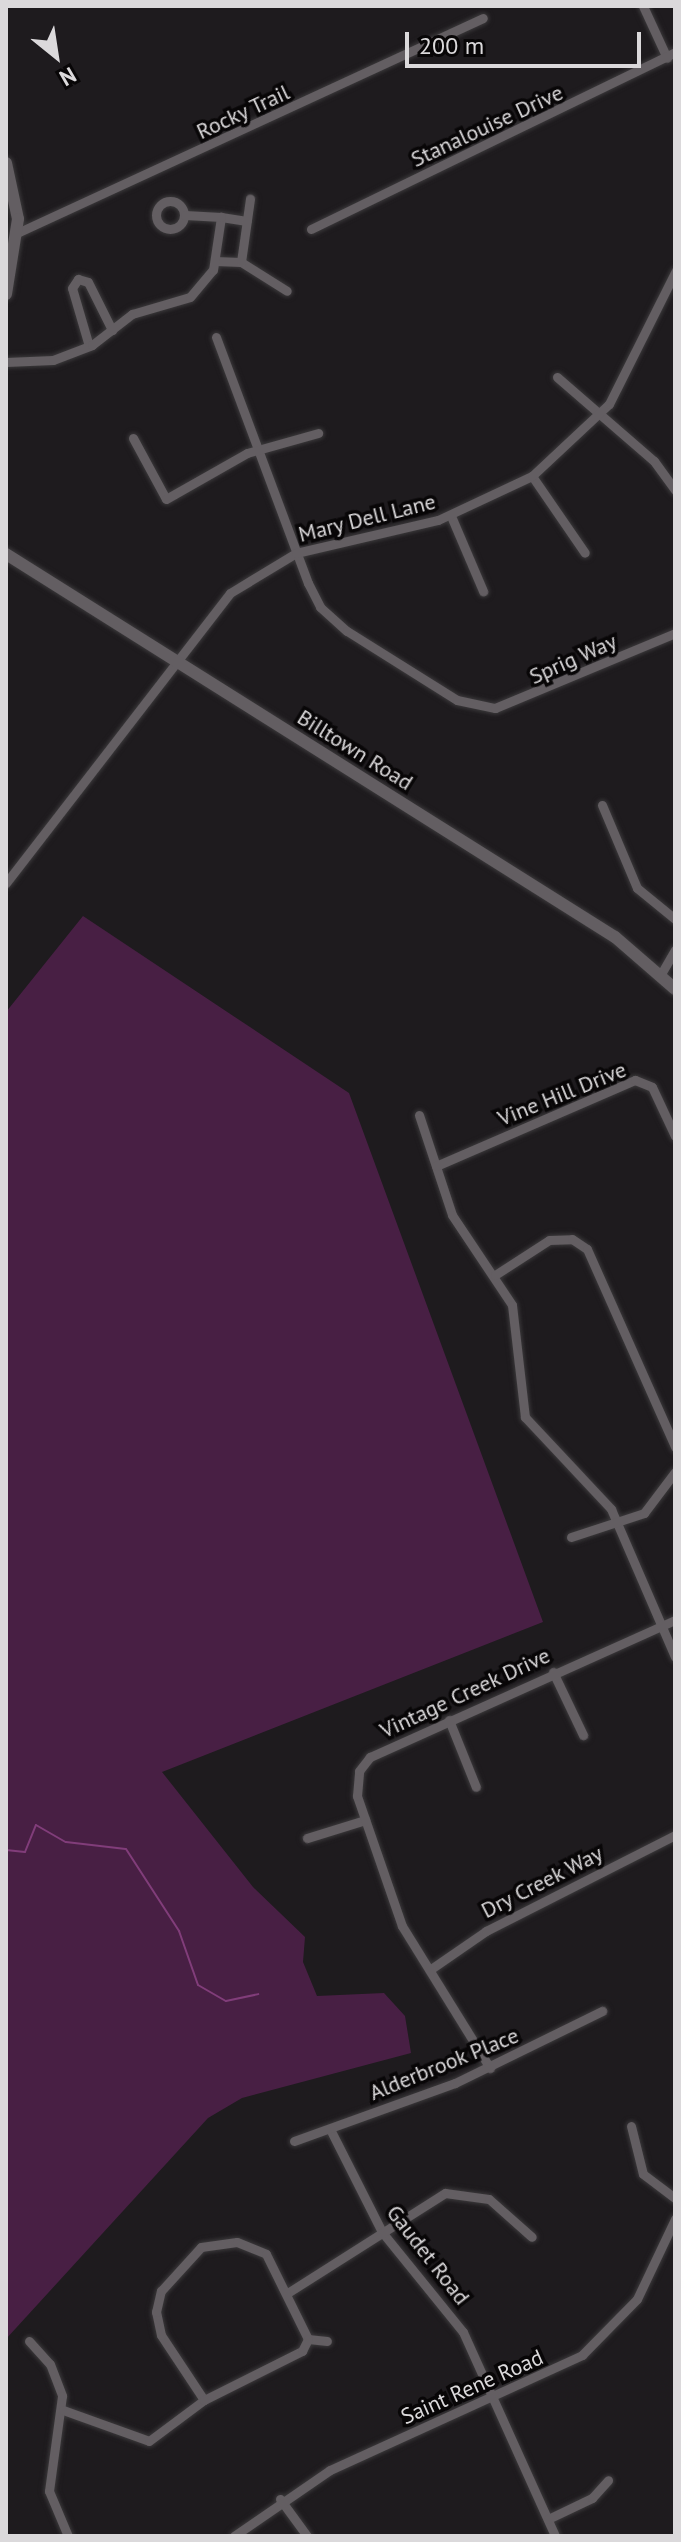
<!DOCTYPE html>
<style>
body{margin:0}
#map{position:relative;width:681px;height:2542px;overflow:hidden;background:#1e1b1e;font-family:"PT Sans",sans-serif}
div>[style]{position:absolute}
.green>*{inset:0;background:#481f44}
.stream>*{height:2px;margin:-1px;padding:0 1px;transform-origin:1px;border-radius:1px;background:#813d7a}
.roads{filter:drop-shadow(0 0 2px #3b393b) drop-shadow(0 0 2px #3b393b)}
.street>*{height:9px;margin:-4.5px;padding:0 4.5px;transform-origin:4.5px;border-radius:4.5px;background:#635e62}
.street>.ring{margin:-4.5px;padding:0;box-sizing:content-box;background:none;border:9px solid #635e62;border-radius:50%}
.secondary>*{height:12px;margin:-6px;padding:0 6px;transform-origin:6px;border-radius:6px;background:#635e62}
span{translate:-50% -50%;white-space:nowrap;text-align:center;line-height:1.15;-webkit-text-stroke:7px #080607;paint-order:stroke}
.street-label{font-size:22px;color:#dbd9db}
.frame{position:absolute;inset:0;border:8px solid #dbd9db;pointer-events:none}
.north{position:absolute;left:16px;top:16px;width:80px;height:80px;-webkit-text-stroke:6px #080607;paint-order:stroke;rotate:150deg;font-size:22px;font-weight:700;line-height:32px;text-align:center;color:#dbd9db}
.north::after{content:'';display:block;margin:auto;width:28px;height:36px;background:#dbd9db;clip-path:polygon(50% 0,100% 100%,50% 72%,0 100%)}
.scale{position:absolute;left:405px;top:32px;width:236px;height:36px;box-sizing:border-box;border:4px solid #dbd9db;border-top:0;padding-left:10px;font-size:24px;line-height:28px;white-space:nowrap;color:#dbd9db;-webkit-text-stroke:6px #080607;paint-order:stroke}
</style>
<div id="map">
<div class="green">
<div style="clip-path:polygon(83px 916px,349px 1093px,543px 1622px,162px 1772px,253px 1887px,305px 1937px,303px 1962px,317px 1996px,384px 1993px,405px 2016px,411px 2053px,242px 2098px,208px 2118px,6px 2339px,6px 1012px)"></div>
</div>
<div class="stream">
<div style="left:6px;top:1850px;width:19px;rotate:6deg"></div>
<div style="left:25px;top:1852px;width:29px;rotate:-68deg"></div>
<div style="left:36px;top:1825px;width:34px;rotate:30deg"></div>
<div style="left:66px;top:1842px;width:60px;rotate:6.7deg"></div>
<div style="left:126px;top:1849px;width:98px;rotate:57.1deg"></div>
<div style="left:179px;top:1931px;width:57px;rotate:70.6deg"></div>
<div style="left:198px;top:1985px;width:32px;rotate:30deg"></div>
<div style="left:226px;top:2001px;width:33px;rotate:-12deg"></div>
</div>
<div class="roads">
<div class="street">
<div style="left:643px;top:6px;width:57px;rotate:65.2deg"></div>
<div class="ring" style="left:156px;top:201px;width:19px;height:19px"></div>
<div style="left:221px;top:217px;width:26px;rotate:9deg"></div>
<div style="left:311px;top:229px;width:405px;rotate:-25.9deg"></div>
<div style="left:17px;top:233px;width:513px;rotate:-24.77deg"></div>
<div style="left:215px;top:261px;width:26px;rotate:2deg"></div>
<div style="left:241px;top:262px;width:54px;rotate:32.2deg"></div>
<div style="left:241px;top:262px;width:64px;rotate:-81.9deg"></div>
<div style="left:216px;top:337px;width:263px;rotate:69.5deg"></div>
<div style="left:308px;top:583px;width:27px;rotate:63deg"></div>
<div style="left:320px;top:607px;width:36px;rotate:42deg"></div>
<div style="left:347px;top:631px;width:130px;rotate:32.1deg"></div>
<div style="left:457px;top:700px;width:39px;rotate:12deg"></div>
<div style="left:495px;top:708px;width:195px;rotate:-22.6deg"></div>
<div style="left:89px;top:346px;width:60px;rotate:-106.3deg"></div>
<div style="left:72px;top:288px;width:11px;rotate:-56deg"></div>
<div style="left:78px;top:279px;width:10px;rotate:17deg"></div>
<div style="left:88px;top:282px;width:54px;rotate:63.4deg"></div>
<div style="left:6px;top:362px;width:47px;rotate:-2.4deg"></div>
<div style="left:53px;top:360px;width:42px;rotate:-21deg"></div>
<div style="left:92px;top:345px;width:51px;rotate:-37.8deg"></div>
<div style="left:132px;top:314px;width:60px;rotate:-16.3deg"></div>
<div style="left:190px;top:297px;width:35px;rotate:-50deg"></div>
<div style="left:213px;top:270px;width:54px;rotate:-81.4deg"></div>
<div style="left:221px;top:217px;width:36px;rotate:-177deg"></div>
<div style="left:557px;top:377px;width:128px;rotate:40.9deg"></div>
<div style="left:654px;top:461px;width:36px;rotate:54deg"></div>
<div style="left:133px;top:438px;width:69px;rotate:61.6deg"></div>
<div style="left:166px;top:499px;width:93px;rotate:-29.6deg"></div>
<div style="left:247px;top:453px;width:74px;rotate:-15.7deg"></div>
<div style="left:532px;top:476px;width:93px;rotate:55.5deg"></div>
<div style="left:451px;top:516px;width:82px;rotate:66.9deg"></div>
<div style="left:602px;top:805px;width:90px;rotate:67.1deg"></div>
<div style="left:637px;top:888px;width:49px;rotate:39.2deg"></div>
<div style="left:6px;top:883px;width:366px;rotate:-52.3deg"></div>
<div style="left:230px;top:593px;width:77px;rotate:-31.2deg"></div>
<div style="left:296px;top:553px;width:146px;rotate:-13.1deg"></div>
<div style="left:438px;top:520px;width:104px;rotate:-25.1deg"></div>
<div style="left:532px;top:476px;width:105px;rotate:-43.1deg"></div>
<div style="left:609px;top:404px;width:148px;rotate:-63.4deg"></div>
<div style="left:661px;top:974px;width:28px;rotate:-60deg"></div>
<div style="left:419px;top:1115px;width:105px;rotate:71.7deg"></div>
<div style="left:452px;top:1215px;width:108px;rotate:56.3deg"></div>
<div style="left:512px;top:1305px;width:113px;rotate:83.4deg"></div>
<div style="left:525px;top:1417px;width:126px;rotate:46.9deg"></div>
<div style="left:611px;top:1509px;width:161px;rotate:66.6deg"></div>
<div style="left:436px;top:1166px;width:217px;rotate:-23.4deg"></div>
<div style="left:635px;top:1080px;width:18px;rotate:22deg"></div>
<div style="left:652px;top:1087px;width:54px;rotate:64.9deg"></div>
<div style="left:495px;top:1275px;width:64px;rotate:-32.9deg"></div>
<div style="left:549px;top:1240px;width:23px;rotate:-2deg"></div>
<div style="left:572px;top:1239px;width:18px;rotate:34deg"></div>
<div style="left:587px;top:1249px;width:217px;rotate:66deg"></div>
<div style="left:571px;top:1537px;width:77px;rotate:-18.2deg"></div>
<div style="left:644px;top:1513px;width:51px;rotate:-52.9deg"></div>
<div style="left:553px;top:1672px;width:70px;rotate:64.5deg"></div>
<div style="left:449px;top:1720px;width:72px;rotate:68.1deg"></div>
<div style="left:307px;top:1838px;width:61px;rotate:-17.2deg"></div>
<div style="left:431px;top:1969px;width:67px;rotate:-34.6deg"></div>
<div style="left:486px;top:1931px;width:212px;rotate:-26.9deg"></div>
<div style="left:490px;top:2068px;width:167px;rotate:-121.8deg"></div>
<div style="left:402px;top:1926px;width:138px;rotate:-109.1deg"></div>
<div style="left:357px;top:1796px;width:25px;rotate:-85deg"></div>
<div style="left:359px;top:1771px;width:18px;rotate:-52deg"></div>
<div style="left:370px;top:1757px;width:334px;rotate:-24.2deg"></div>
<div style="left:631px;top:2126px;width:49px;rotate:76deg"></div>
<div style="left:643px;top:2174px;width:40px;rotate:37deg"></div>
<div style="left:330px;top:2129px;width:115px;rotate:63.2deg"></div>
<div style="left:382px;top:2232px;width:129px;rotate:51deg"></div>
<div style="left:463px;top:2332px;width:224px;rotate:65.7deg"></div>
<div style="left:294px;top:2141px;width:171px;rotate:-19.8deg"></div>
<div style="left:455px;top:2083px;width:164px;rotate:-26.1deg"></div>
<div style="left:289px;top:2292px;width:185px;rotate:-32.4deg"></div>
<div style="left:445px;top:2193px;width:44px;rotate:7.8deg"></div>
<div style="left:489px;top:2199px;width:57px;rotate:41.5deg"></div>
<div style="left:308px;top:2339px;width:19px;rotate:6deg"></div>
<div style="left:29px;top:2341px;width:31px;rotate:48deg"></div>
<div style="left:50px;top:2364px;width:34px;rotate:69deg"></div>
<div style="left:62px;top:2396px;width:96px;rotate:97.8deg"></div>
<div style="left:49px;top:2491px;width:49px;rotate:67.1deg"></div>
<div style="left:204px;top:2400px;width:78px;rotate:-123.5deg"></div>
<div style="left:161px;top:2335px;width:24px;rotate:-102deg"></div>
<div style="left:156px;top:2312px;width:22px;rotate:-77deg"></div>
<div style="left:161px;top:2291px;width:59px;rotate:-47.7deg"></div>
<div style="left:201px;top:2247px;width:36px;rotate:-8deg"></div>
<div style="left:237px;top:2242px;width:31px;rotate:22deg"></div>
<div style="left:266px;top:2254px;width:95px;rotate:63.7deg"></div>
<div style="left:63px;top:2410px;width:91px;rotate:19.8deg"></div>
<div style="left:149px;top:2441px;width:69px;rotate:-36.7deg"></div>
<div style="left:204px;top:2400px;width:110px;rotate:-26.6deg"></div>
<div style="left:302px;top:2351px;width:13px;rotate:-63deg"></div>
<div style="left:280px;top:2499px;width:46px;rotate:53.9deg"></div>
<div style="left:548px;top:2519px;width:49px;rotate:-25.5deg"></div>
<div style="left:592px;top:2498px;width:24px;rotate:-48deg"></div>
<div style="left:234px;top:2536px;width:116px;rotate:-34.5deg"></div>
<div style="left:330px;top:2470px;width:277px;rotate:-24.5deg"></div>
<div style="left:582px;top:2355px;width:78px;rotate:-45.5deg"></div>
<div style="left:637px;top:2299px;width:89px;rotate:-64.6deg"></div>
</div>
<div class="secondary">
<div style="left:6px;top:163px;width:57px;rotate:77.9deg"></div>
<div style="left:18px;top:219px;width:76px;rotate:99.1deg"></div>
<div style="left:6px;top:554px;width:719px;rotate:32.17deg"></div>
<div style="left:615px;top:937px;width:79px;rotate:40.9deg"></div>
</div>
</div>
<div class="street-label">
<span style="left:243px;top:112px;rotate:-25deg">Rocky Trail</span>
<span style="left:487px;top:126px;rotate:-25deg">Stanalouise Drive</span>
<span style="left:367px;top:518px;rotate:-14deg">Mary Dell Lane</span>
<span style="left:573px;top:659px;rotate:-24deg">Sprig Way</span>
<span style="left:355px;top:750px;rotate:32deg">Billtown Road</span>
<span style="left:562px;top:1094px;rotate:-22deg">Vine Hill Drive</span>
<span style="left:465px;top:1693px;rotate:-25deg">Vintage Creek Drive</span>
<span style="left:542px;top:1882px;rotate:-27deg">Dry Creek Way</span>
<span style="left:444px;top:2064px;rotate:-22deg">Alderbrook Place</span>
<span style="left:428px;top:2255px;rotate:52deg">Gaudet Road</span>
<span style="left:472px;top:2387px;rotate:-24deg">Saint Rene Road</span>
</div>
<div class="frame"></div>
<div class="north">N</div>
<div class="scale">200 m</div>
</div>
